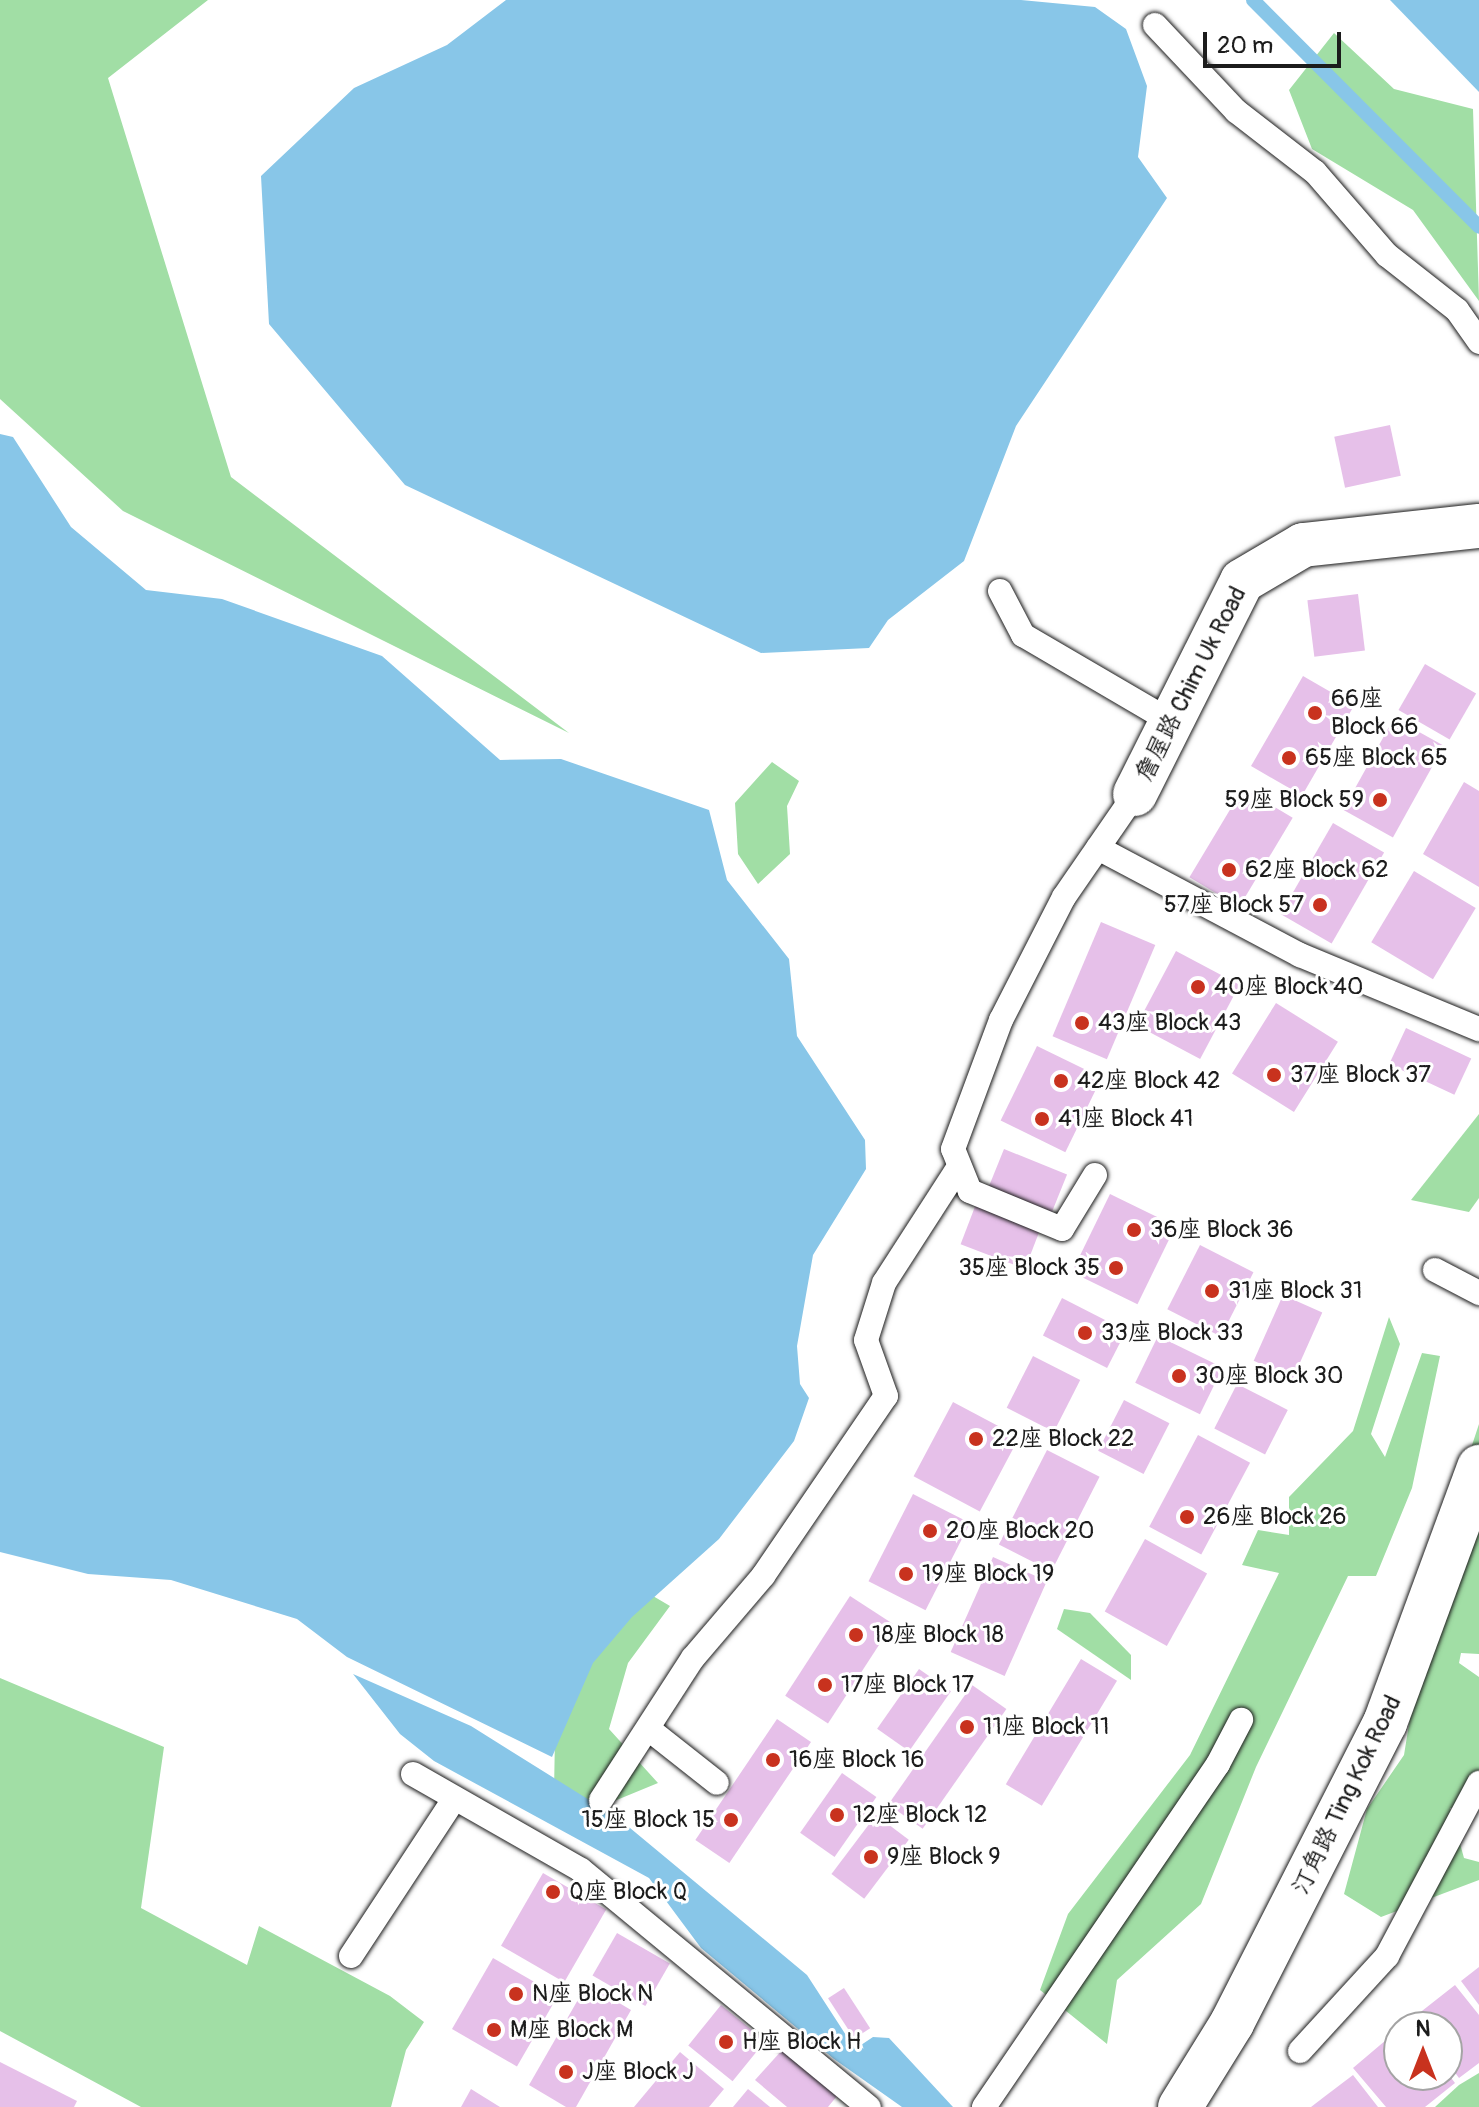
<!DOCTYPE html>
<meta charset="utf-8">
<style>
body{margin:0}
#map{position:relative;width:1479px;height:2107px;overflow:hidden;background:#fff;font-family:Pangolin,"LXGW WenKai TC",sans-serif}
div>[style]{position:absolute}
.green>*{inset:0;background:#a1dea5}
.water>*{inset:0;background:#88c6e8}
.stream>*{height:14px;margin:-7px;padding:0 7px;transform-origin:7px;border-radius:7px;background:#88c6e8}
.building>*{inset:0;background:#e6c0e9;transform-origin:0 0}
.roads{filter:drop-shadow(0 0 2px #1c1c1c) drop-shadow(0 0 2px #1c1c1c)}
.lane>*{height:24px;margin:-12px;padding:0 12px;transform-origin:12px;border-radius:12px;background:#fff}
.street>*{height:44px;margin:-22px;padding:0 22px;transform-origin:22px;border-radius:22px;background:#fff}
.secondary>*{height:44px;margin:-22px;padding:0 22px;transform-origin:22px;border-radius:22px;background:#fff}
.dots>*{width:22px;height:22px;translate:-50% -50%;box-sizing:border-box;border:4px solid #fff;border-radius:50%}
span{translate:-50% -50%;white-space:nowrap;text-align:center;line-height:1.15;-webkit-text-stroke:6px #fff;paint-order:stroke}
.street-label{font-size:24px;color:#1c1c1c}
.poi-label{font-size:24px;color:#1c1c1c}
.left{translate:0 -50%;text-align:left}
.right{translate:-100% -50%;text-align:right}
.north{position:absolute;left:1383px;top:2011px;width:80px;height:80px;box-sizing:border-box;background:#fff;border:2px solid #a4a4a4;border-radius:50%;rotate:0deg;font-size:22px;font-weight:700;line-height:32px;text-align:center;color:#1c1c1c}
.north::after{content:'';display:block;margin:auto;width:28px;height:36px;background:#c8321e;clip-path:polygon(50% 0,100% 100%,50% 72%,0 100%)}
.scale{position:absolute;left:1203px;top:32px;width:138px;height:36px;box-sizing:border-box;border:4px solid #1c1c1c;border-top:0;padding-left:10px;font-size:24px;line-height:28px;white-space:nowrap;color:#1c1c1c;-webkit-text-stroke:6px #fff;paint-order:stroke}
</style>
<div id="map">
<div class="green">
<div style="clip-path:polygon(0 0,208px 0,108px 78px,231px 477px,569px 733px,123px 511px,0 399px)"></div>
<div style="clip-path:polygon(1334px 33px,1394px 89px,1473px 109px,1479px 301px,1413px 210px,1312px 149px,1289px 90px)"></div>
<div style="clip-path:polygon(772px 762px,799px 781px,787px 806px,790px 854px,758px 884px,738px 854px,735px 803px)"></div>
<div style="clip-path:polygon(1479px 1114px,1479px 1198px,1469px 1212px,1411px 1200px)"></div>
<div style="clip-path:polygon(1389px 1317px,1400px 1344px,1371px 1434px,1385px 1457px,1422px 1353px,1440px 1356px,1412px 1488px,1376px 1576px,1348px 1576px,1256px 1767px,1201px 1904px,1117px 1980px,1107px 2044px,1040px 1990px,1068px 1914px,1190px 1755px,1279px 1573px,1242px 1565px,1258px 1530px,1289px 1535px,1289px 1497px,1353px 1431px)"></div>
<div style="clip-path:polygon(1479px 1424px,1479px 1654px,1461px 1653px,1459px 1663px,1479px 1677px,1479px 1809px,1450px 1808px,1464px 1858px,1479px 1862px,1479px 1880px,1381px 1917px,1344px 1894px,1367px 1809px,1404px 1755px,1437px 1551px)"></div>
<div style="clip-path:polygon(636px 1586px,670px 1606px,628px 1663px,609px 1729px,658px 1783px,573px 1818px,554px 1792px,556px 1681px)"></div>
<div style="clip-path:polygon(1064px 1609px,1090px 1613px,1131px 1655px,1131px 1680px,1057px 1629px)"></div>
<div style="clip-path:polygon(0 1678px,164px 1747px,141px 1908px,247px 1965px,259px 1926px,390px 1996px,424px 2022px,406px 2050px,391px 2107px,141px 2107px,0 2031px)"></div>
<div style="clip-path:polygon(1479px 2073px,1479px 2107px,1435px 2107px,1459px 2085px)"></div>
</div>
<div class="water">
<div style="clip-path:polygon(506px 0,1021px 0,1095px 7px,1126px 29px,1147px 86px,1138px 157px,1167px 198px,1016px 426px,964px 561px,888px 620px,869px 648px,761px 653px,405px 485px,269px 324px,261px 176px,354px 88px,447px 45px)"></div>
<div style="clip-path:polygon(1390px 0,1479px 0,1479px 92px)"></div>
<div style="clip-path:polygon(0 434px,13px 437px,71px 527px,146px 590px,222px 599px,382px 656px,500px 760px,561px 759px,709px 810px,727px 880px,789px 959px,797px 1036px,865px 1140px,866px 1169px,813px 1255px,797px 1346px,800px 1384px,809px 1398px,794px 1441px,719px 1539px,632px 1617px,593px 1663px,552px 1757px,347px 1657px,297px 1619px,171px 1580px,88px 1574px,0 1552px)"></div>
<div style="clip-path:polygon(353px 1674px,471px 1726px,618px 1818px,807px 1975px,855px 2049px,873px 2037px,889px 2038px,953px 2107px,902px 2107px,834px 2059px,701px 1948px,649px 1878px,434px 1761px,400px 1734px)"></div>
</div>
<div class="stream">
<div style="left:1253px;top:0;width:320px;rotate:45.1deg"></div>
</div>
<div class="building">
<div style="left:1390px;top:425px;width:52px;height:57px;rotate:78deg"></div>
<div style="left:1358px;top:594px;width:57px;height:51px;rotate:83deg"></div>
<div style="left:1425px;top:664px;width:59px;height:53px;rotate:30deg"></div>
<div style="left:1303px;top:676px;width:59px;height:104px;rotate:30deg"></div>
<div style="left:1394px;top:718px;width:57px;height:105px;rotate:29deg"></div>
<div style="clip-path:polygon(1464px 782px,1479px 791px,1479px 887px,1423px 854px)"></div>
<div style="left:1243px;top:788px;width:58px;height:104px;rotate:31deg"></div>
<div style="left:1333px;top:823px;width:59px;height:105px;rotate:30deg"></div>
<div style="left:1414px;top:871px;width:72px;height:83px;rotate:31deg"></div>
<div style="left:1101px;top:922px;width:59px;height:124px;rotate:23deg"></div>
<div style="left:1176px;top:951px;width:72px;height:84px;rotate:28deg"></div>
<div style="left:1276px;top:1003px;width:73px;height:83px;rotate:32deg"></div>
<div style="left:1406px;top:1028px;width:72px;height:40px;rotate:25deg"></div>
<div style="left:1037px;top:1046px;width:72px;height:83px;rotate:26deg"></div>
<div style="left:1004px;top:1149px;width:68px;height:45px;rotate:22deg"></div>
<div style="left:1110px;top:1194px;width:73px;height:87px;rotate:26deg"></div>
<div style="left:976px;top:1204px;width:69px;height:43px;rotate:21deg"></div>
<div style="left:1200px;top:1245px;width:60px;height:72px;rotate:27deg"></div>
<div style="left:1283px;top:1295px;width:43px;height:72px;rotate:24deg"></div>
<div style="left:1062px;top:1298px;width:72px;height:42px;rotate:27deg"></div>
<div style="left:1158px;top:1336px;width:72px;height:52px;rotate:26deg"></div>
<div style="left:1033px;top:1356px;width:53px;height:58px;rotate:27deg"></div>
<div style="left:1237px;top:1384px;width:57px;height:50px;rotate:27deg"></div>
<div style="left:1124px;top:1400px;width:51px;height:57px;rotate:27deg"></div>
<div style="left:953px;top:1402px;width:75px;height:84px;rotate:28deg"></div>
<div style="left:1198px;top:1435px;width:59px;height:104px;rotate:28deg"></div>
<div style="left:1047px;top:1450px;width:59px;height:106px;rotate:27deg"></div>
<div style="left:913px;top:1494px;width:64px;height:98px;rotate:27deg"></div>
<div style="left:1145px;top:1539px;width:71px;height:83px;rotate:29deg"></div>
<div style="left:993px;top:1557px;width:59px;height:104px;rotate:24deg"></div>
<div style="left:850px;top:1596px;width:51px;height:119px;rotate:33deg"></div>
<div style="left:1081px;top:1659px;width:42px;height:146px;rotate:31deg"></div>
<div style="left:919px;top:1669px;width:39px;height:73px;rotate:35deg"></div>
<div style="left:972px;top:1685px;width:42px;height:146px;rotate:35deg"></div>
<div style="left:777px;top:1719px;width:41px;height:146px;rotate:34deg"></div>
<div style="left:842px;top:1773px;width:42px;height:73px;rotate:35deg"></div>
<div style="left:876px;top:1815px;width:41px;height:74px;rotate:37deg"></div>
<div style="left:543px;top:1873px;width:73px;height:84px;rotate:30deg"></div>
<div style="left:617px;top:1933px;width:61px;height:49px;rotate:30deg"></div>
<div style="left:493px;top:1958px;width:75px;height:82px;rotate:30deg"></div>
<div style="clip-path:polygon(1479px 1967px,1479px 2005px,1461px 1981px)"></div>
<div style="clip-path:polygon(587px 1984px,631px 2010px,576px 2107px,566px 2107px,529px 2085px)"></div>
<div style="clip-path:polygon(1455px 1985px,1479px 2015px,1479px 2063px,1459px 2078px,1447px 2062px,1447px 2027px,1420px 2027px,1413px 2018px)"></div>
<div style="left:844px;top:1988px;width:48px;height:19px;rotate:57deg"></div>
<div style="left:721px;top:2005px;width:57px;height:52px;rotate:39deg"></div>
<div style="clip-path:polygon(1399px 2029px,1399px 2075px,1449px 2075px,1455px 2083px,1425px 2107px,1386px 2107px,1353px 2068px)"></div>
<div style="clip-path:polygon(783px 2049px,837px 2096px,828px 2107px,787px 2107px,755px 2080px)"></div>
<div style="clip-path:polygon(680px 2052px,724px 2089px,709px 2107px,634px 2107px)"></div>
<div style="clip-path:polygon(0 2062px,77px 2101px,74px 2107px,0 2107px)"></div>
<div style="clip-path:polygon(1353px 2075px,1378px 2107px,1311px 2107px,1324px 2097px)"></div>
<div style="clip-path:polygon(471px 2089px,500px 2107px,461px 2107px)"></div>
<div style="clip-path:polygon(748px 2089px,770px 2107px,733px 2107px)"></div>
</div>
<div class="roads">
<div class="lane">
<div style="left:1155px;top:25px;width:118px;rotate:46.7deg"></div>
<div style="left:1236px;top:111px;width:100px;rotate:37.7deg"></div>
<div style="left:1315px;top:172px;width:110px;rotate:49.1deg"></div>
<div style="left:1387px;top:255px;width:89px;rotate:38.2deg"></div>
<div style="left:1457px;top:310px;width:39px;rotate:55deg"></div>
<div style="left:1000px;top:591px;width:50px;rotate:62.4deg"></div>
<div style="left:1023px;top:635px;width:173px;rotate:30.3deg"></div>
<div style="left:1098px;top:848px;width:229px;rotate:27.9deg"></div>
<div style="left:1300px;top:955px;width:194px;rotate:22.5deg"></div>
<div style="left:1095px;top:1175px;width:63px;rotate:121.4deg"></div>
<div style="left:1062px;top:1229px;width:100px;rotate:-157.6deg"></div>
<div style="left:970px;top:1191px;width:45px;rotate:-112deg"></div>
<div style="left:953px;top:1149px;width:138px;rotate:-69.6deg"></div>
<div style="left:1001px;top:1020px;width:138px;rotate:-62.9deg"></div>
<div style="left:1064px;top:897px;width:125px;rotate:-55.4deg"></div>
<div style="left:1435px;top:1270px;width:50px;rotate:27.6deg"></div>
<div style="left:650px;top:1730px;width:85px;rotate:38.3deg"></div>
<div style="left:413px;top:1774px;width:193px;rotate:29.7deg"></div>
<div style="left:581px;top:1870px;width:373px;rotate:39.5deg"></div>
<div style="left:601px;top:1800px;width:169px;rotate:-57.1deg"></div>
<div style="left:693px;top:1658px;width:108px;rotate:-49.5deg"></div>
<div style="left:763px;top:1576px;width:218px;rotate:-55.7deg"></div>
<div style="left:886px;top:1396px;width:59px;rotate:-109.7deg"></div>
<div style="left:866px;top:1340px;width:60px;rotate:-72.5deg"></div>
<div style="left:884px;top:1283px;width:137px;rotate:-57.2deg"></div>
<div style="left:351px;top:1956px;width:188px;rotate:-56.7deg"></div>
<div style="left:1300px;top:2051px;width:129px;rotate:-47.5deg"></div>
<div style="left:1387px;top:1956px;width:196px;rotate:-62deg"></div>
<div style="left:984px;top:2107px;width:415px;rotate:-55.7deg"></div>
<div style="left:1218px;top:1764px;width:50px;rotate:-62.4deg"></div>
</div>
<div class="street">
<div style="left:1135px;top:794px;width:238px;rotate:-63.3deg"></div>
<div style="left:1242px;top:581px;width:71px;rotate:-30.5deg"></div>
<div style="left:1303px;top:545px;width:177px;rotate:-6.2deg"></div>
</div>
<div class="secondary">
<div style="left:1180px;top:2107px;width:99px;rotate:-58.2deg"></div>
<div style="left:1232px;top:2023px;width:337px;rotate:-63deg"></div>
<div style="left:1385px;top:1723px;width:273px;rotate:-69.8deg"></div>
</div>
</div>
<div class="dots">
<div style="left:1315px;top:713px;background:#c8321e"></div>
<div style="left:1289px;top:758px;background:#c8321e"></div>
<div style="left:1380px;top:800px;background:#c8321e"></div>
<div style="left:1229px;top:870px;background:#c8321e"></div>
<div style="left:1320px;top:905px;background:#c8321e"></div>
<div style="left:1198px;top:987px;background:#c8321e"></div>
<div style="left:1082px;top:1023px;background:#c8321e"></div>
<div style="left:1274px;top:1075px;background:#c8321e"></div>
<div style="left:1061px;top:1081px;background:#c8321e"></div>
<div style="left:1042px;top:1119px;background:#c8321e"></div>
<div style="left:1134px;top:1230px;background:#c8321e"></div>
<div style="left:1116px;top:1268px;background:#c8321e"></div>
<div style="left:1212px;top:1291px;background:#c8321e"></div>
<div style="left:1085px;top:1333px;background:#c8321e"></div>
<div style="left:1179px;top:1376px;background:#c8321e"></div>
<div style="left:976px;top:1439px;background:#c8321e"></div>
<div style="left:1187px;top:1517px;background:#c8321e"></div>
<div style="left:930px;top:1531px;background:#c8321e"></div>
<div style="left:906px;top:1574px;background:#c8321e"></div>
<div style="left:856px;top:1635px;background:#c8321e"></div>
<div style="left:825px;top:1685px;background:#c8321e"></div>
<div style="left:967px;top:1727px;background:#c8321e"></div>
<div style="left:773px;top:1760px;background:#c8321e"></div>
<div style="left:837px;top:1815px;background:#c8321e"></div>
<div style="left:731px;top:1820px;background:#c8321e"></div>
<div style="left:871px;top:1857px;background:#c8321e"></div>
<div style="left:553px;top:1892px;background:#c8321e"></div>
<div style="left:516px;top:1994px;background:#c8321e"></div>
<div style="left:494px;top:2030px;background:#c8321e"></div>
<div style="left:726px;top:2042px;background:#c8321e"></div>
<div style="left:566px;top:2072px;background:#c8321e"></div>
</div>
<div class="street-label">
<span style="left:1191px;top:684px;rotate:-63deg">詹屋路 Chim Uk Road</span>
<span style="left:1347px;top:1795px;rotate:-64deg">汀角路 Ting Kok Road</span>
</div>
<div class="poi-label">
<span class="left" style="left:1331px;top:713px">66座<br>Block 66</span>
<span class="left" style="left:1305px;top:758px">65座 Block 65</span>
<span class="right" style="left:1364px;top:800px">59座 Block 59</span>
<span class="left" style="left:1245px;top:870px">62座 Block 62</span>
<span class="right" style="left:1304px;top:905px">57座 Block 57</span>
<span class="left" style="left:1214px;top:987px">40座 Block 40</span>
<span class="left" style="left:1098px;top:1023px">43座 Block 43</span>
<span class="left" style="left:1290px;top:1075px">37座 Block 37</span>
<span class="left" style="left:1077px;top:1081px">42座 Block 42</span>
<span class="left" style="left:1058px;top:1119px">41座 Block 41</span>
<span class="left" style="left:1150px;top:1230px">36座 Block 36</span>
<span class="right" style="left:1100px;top:1268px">35座 Block 35</span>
<span class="left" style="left:1228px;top:1291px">31座 Block 31</span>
<span class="left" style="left:1101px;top:1333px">33座 Block 33</span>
<span class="left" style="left:1195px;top:1376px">30座 Block 30</span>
<span class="left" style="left:992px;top:1439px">22座 Block 22</span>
<span class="left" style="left:1203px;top:1517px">26座 Block 26</span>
<span class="left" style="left:946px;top:1531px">20座 Block 20</span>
<span class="left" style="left:922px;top:1574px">19座 Block 19</span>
<span class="left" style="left:872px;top:1635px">18座 Block 18</span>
<span class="left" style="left:841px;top:1685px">17座 Block 17</span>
<span class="left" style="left:983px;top:1727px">11座 Block 11</span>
<span class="left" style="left:789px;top:1760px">16座 Block 16</span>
<span class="left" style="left:853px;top:1815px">12座 Block 12</span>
<span class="right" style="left:715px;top:1820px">15座 Block 15</span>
<span class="left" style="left:887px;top:1857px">9座 Block 9</span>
<span class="left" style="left:569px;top:1892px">Q座 Block Q</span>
<span class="left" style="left:532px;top:1994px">N座 Block N</span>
<span class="left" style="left:510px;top:2030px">M座 Block M</span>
<span class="left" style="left:742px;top:2042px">H座 Block H</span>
<span class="left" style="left:582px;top:2072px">J座 Block J</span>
</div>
<div class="north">N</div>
<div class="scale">20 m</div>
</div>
